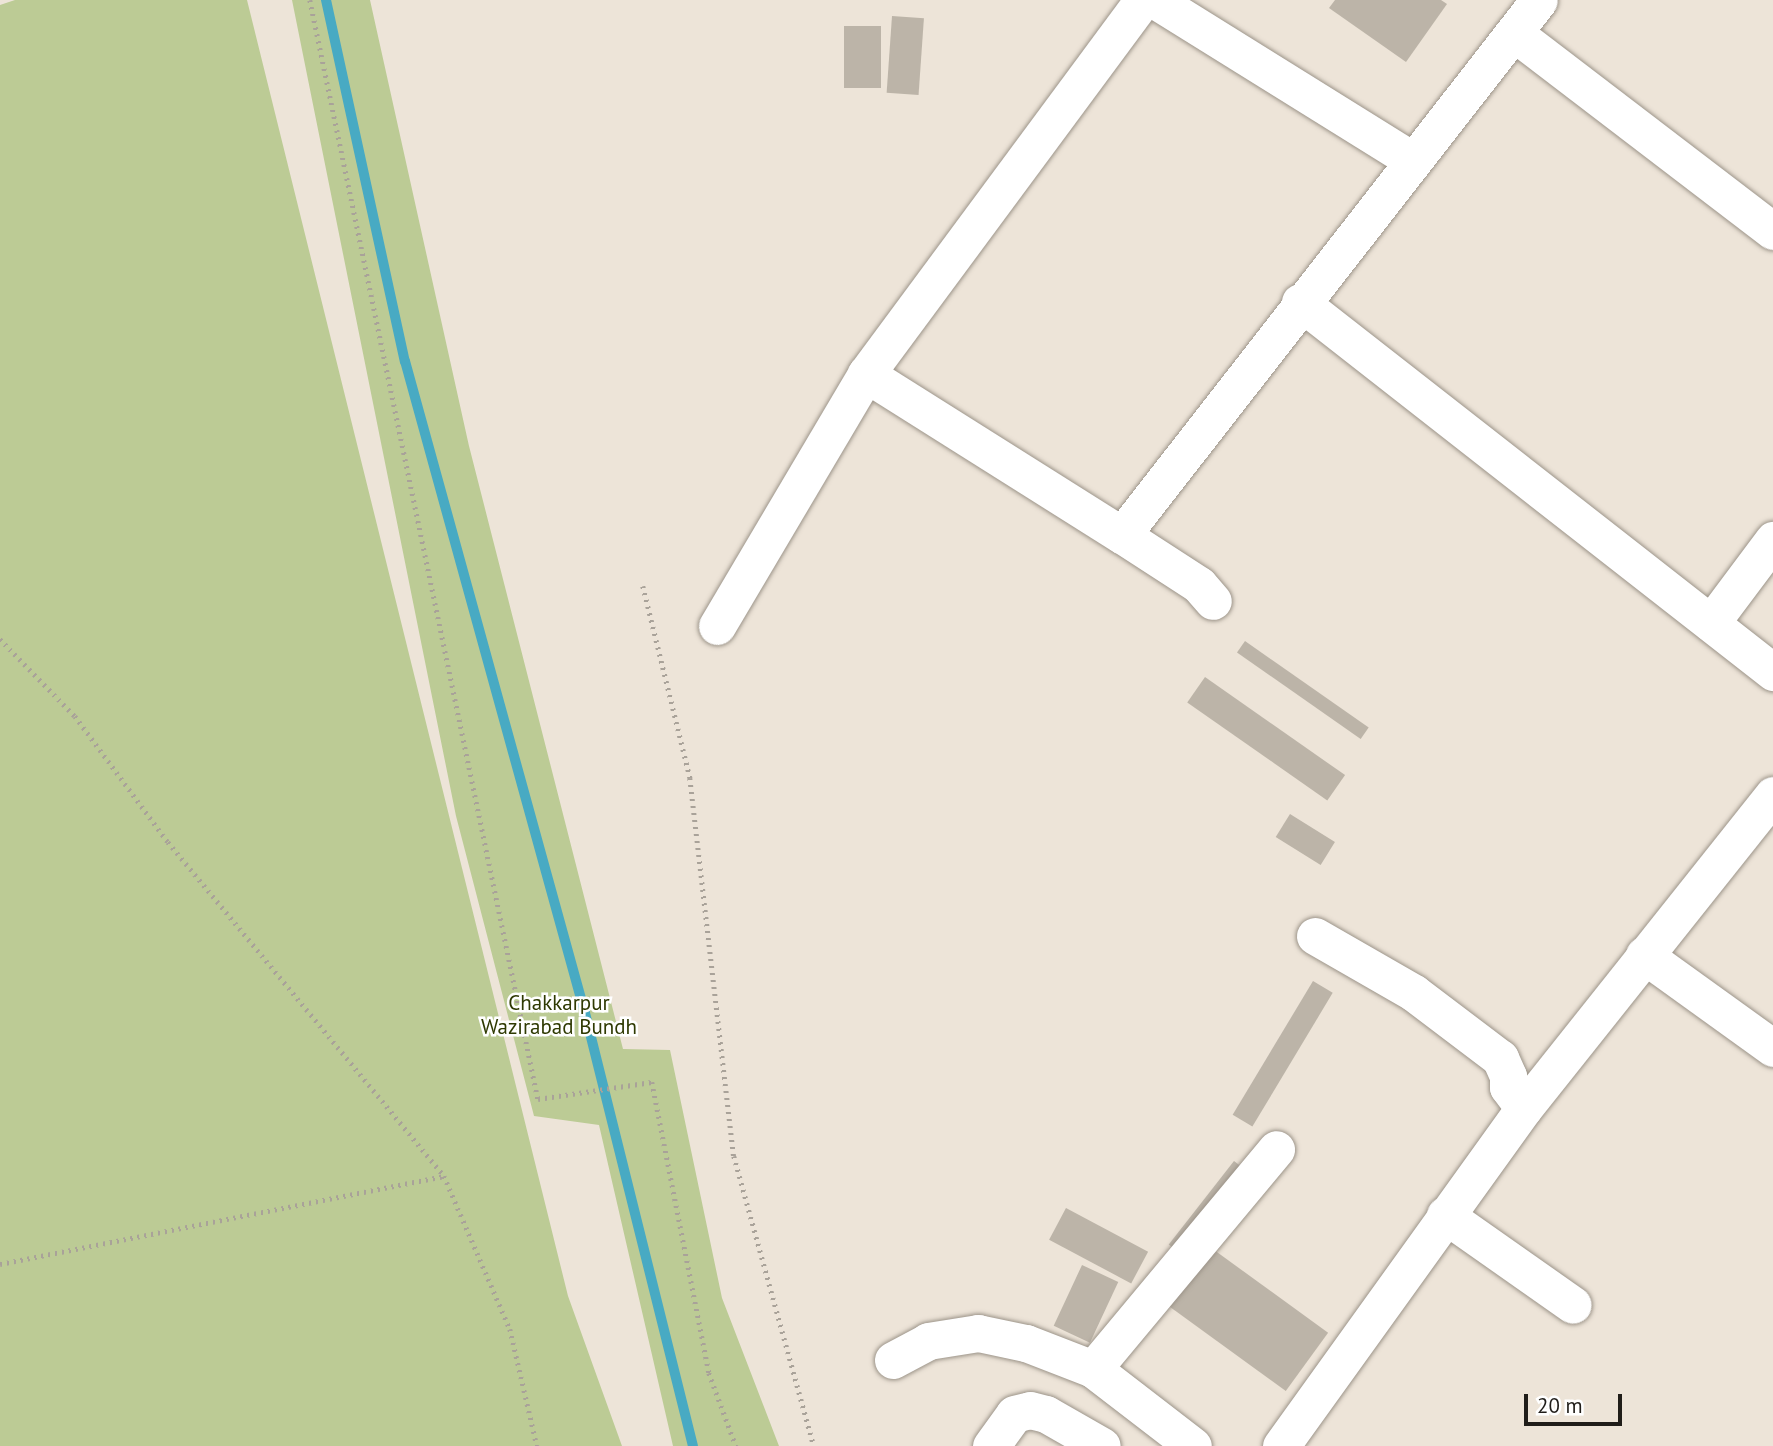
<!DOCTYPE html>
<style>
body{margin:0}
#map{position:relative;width:1773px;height:1446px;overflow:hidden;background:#ede4d8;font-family:"PT Sans",sans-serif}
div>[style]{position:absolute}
.green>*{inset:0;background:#bccb95}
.stream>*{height:10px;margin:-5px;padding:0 5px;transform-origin:5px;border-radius:5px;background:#48aac3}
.building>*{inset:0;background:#bcb4a8;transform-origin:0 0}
.path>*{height:4.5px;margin-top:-2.25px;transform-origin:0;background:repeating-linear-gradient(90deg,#a9a299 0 2px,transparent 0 7px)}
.roads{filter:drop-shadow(0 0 2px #9c9489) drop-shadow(0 0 2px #9c9489)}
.street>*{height:37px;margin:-18.5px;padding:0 18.5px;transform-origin:18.5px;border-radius:18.5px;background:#fff}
span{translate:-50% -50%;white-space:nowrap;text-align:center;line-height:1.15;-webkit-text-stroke:5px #fff;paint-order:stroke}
.park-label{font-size:21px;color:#2f3a03}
.scale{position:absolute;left:1524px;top:1394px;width:98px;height:32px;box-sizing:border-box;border:4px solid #201d19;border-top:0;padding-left:9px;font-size:21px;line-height:24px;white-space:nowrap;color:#201d19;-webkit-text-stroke:5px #fff;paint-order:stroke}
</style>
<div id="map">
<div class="green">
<div style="clip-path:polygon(15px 0,247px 0,568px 1296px,622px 1446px,0 1446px,0 5px)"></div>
<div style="clip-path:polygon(292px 0,370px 0,469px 446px,623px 1049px,670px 1050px,722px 1298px,779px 1446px,673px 1446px,599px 1125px,534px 1116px,456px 816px)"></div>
</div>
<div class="stream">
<div style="left:326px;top:0;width:370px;rotate:77.7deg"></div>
<div style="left:405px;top:361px;width:676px;rotate:74.57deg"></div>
<div style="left:585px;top:1013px;width:446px;rotate:76deg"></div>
</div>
<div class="building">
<div style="clip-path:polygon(1335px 0,1441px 0,1447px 4px,1406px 62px,1329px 8px)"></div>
<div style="left:892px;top:16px;width:32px;height:77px;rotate:4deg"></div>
<div style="left:844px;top:26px;width:37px;height:62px"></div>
<div style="left:1245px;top:641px;width:151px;height:14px;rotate:35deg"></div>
<div style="left:1205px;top:677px;width:171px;height:31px;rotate:35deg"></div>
<div style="left:1290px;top:814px;width:53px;height:27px;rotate:32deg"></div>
<div style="left:1313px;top:981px;width:23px;height:156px;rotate:31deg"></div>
<div style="left:1234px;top:1161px;width:18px;height:106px;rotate:38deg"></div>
<div style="left:1066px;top:1208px;width:93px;height:36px;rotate:28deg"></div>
<div style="left:1210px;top:1247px;width:146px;height:72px;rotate:36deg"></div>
<div style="left:1082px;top:1265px;width:40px;height:67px;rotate:25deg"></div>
</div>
<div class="path">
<div style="left:310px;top:0;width:1122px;rotate:78.28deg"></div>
<div style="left:538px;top:1099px;width:115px;rotate:-8.5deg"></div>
<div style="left:652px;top:1082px;width:297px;rotate:78.9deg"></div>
<div style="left:709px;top:1373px;width:78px;rotate:69.7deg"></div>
<div style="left:643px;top:586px;width:198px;rotate:76.2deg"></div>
<div style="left:690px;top:778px;width:381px;rotate:83.4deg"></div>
<div style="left:734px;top:1156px;width:301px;rotate:74.6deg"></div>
<div style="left:0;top:639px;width:107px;rotate:45.8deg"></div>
<div style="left:75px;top:716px;width:157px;rotate:53.6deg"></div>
<div style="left:168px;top:842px;width:433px;rotate:50.4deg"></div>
<div style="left:444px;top:1176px;width:167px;rotate:66.7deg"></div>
<div style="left:510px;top:1329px;width:120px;rotate:77deg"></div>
<div style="left:0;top:1264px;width:453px;rotate:-11.2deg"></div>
</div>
<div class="roads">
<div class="street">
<div style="left:1155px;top:0;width:303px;rotate:31.9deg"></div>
<div style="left:1514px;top:33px;width:326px;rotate:37.4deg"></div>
<div style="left:1300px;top:302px;width:601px;rotate:38.03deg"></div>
<div style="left:866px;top:374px;width:302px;rotate:32.2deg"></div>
<div style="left:1122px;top:535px;width:92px;rotate:33deg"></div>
<div style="left:1199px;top:585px;width:21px;rotate:49deg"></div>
<div style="left:1122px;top:535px;width:678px;rotate:-52.07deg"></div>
<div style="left:1711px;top:623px;width:104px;rotate:-53.2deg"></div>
<div style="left:717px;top:626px;width:293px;rotate:-59.4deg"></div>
<div style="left:866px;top:374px;width:465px;rotate:-53.5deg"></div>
<div style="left:1315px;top:936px;width:114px;rotate:29.9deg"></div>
<div style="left:1414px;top:993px;width:108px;rotate:37.1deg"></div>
<div style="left:1500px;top:1058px;width:20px;rotate:66deg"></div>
<div style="left:1508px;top:1076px;width:11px;rotate:90deg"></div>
<div style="left:1508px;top:1087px;width:26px;rotate:53deg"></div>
<div style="left:1644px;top:955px;width:159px;rotate:35.8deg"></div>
<div style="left:1445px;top:1215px;width:156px;rotate:35.1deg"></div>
<div style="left:893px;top:1360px;width:40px;rotate:-28deg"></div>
<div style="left:928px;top:1341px;width:51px;rotate:-9.1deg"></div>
<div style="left:978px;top:1333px;width:49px;rotate:11.8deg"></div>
<div style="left:1026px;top:1343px;width:72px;rotate:21.2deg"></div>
<div style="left:1093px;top:1369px;width:126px;rotate:37.6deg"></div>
<div style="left:1093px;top:1369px;width:286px;rotate:-50.2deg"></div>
<div style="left:991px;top:1446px;width:39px;rotate:-54deg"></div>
<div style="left:1014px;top:1414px;width:16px;rotate:-14deg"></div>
<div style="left:1030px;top:1410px;width:16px;rotate:14deg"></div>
<div style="left:1046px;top:1414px;width:64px;rotate:29.7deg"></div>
<div style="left:1281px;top:1446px;width:416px;rotate:-54.3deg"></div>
<div style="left:1524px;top:1108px;width:400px;rotate:-51.5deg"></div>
</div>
</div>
<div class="park-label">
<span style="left:559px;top:1015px">Chakkarpur<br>Wazirabad Bundh</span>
</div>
<div class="scale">20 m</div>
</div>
